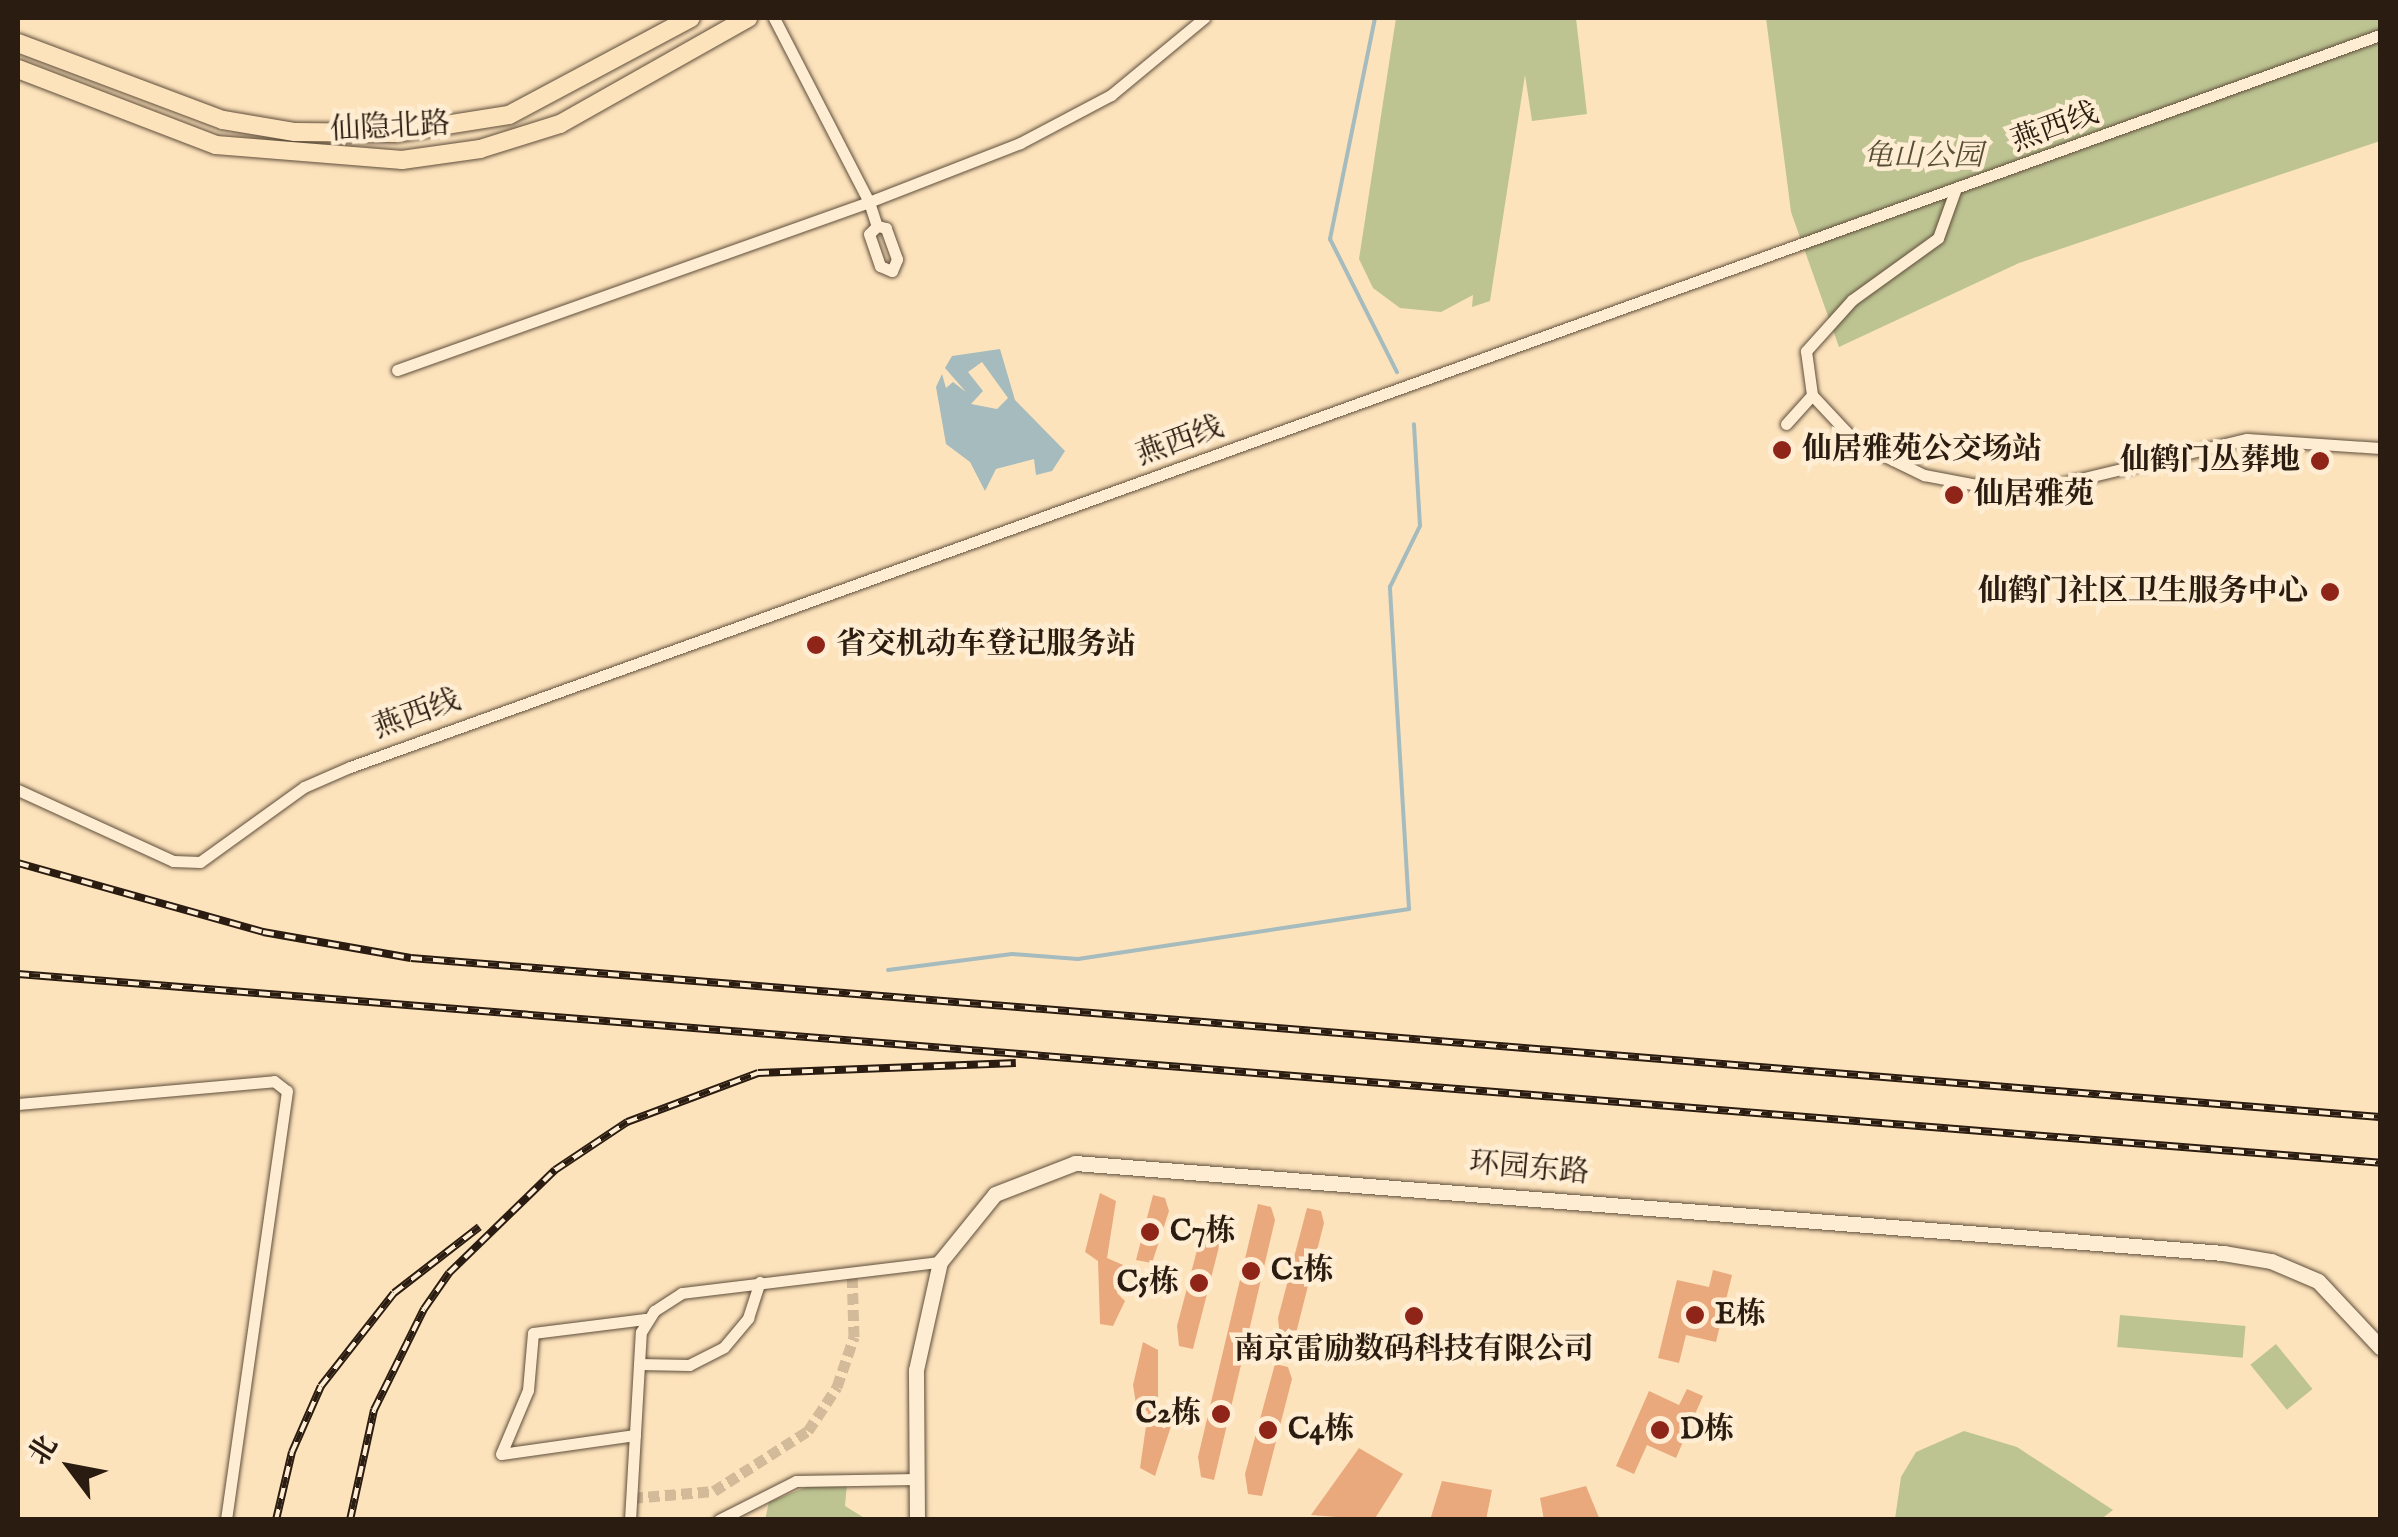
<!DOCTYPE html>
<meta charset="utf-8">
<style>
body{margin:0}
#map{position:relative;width:2398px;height:1537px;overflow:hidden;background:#fde3bc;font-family:"IM FELL English","Noto Serif SC",serif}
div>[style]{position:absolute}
.green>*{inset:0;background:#bdc492;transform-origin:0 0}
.water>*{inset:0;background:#a5bbbd}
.stream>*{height:4px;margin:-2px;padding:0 2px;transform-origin:2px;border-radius:2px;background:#a5bbbd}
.building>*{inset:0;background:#e9a97d}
.street-tunnel>*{height:11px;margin-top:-5.5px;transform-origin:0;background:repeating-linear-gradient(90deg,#d3bb9a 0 11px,transparent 0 16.5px)}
.roads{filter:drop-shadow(0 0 2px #5f4e3b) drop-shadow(0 0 2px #5f4e3b)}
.street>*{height:11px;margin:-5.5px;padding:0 5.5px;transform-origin:5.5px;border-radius:5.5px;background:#feedd3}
.secondary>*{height:15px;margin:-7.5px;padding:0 7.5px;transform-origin:7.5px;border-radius:7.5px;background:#feedd3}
.primary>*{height:18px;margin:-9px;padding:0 9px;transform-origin:9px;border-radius:9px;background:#fde3bc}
.rail>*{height:8px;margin-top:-4px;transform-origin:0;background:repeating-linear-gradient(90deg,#feedd3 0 11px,#2a1c10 0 22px);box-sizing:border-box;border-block:2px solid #2a1c10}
.dots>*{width:28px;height:28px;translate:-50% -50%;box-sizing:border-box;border:5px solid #feedd3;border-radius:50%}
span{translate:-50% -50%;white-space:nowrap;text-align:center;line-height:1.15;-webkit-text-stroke:9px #feedd3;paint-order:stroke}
.street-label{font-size:30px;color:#2a1c10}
.park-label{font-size:30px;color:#564e37;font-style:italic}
.poi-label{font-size:30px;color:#2a1c10;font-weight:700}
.left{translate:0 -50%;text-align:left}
.right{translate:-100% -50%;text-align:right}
.frame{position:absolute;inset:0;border:20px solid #2a1c10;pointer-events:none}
.north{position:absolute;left:20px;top:1417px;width:100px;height:100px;-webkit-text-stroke:8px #feedd3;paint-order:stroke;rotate:302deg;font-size:28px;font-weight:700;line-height:40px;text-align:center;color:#2a1c10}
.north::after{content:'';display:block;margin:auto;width:35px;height:45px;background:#2a1c10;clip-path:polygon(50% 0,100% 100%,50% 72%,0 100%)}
</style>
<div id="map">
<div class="green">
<div style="clip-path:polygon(1396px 18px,1576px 18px,1587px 114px,1532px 121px,1525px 75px,1490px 301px,1472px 307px,1473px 295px,1441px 312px,1400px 308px,1373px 288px,1359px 259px)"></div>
<div style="clip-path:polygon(1766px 18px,2380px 18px,2380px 141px,2019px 263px,1839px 347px,1791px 212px)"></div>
<div style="left:2120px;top:1315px;width:126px;height:32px;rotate:5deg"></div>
<div style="left:2276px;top:1344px;width:58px;height:33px;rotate:51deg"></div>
<div style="clip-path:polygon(1964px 1431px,2017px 1447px,2113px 1510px,2100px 1520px,1895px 1519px,1901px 1477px,1916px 1452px)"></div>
<div style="clip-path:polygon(847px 1484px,845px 1506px,866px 1519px,765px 1520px,769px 1502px,809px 1486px)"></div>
</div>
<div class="water">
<div style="clip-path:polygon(evenodd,1000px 349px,1015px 400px,1065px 451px,1052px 471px,1036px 475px,1034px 459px,996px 469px,985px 491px,970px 462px,946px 444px,936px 387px,942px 374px,946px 388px,953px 382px,966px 392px,945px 368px,952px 356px,1000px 349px,982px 362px,1008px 398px,997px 409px,971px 404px,983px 391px,968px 372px,982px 362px)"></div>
</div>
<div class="stream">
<div style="left:1375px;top:18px;width:226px;rotate:101.5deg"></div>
<div style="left:1330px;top:239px;width:149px;rotate:63.3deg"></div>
<div style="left:888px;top:970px;width:125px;rotate:-7.4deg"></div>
<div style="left:1012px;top:954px;width:66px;rotate:4.3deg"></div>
<div style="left:1078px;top:959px;width:335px;rotate:-8.6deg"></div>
<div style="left:1409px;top:909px;width:323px;rotate:-93.4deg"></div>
<div style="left:1390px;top:587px;width:68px;rotate:-63.8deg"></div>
<div style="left:1420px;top:526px;width:102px;rotate:-93.4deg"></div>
</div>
<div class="building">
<div style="clip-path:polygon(1100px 1193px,1116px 1201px,1107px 1258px,1123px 1265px,1117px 1293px,1125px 1301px,1113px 1326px,1100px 1324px,1098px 1261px,1085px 1252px)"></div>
<div style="clip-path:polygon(1153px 1195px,1165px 1198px,1169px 1211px,1152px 1263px,1136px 1260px)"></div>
<div style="clip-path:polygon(1258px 1204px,1271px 1207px,1275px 1220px,1214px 1480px,1201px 1477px,1198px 1457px)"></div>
<div style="clip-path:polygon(1307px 1208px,1321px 1211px,1324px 1223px,1294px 1341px,1280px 1338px,1278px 1318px)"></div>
<div style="clip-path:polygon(1206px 1216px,1220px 1219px,1223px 1231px,1193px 1349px,1179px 1346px,1177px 1326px)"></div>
<div style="clip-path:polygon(1713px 1270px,1732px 1275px,1716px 1342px,1686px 1335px,1679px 1363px,1658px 1358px,1677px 1280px,1709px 1287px)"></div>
<div style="clip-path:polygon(1143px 1342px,1158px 1350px,1158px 1408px,1172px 1423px,1155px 1476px,1140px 1468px,1148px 1412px,1136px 1404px,1133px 1385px)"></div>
<div style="clip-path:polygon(1275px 1364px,1288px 1367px,1292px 1379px,1262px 1496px,1248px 1494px,1245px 1474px)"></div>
<div style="clip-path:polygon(1687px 1389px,1703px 1396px,1676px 1458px,1647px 1445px,1634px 1474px,1616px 1466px,1649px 1391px,1679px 1405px)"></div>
<div style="clip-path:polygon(1359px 1448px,1403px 1474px,1374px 1520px,1311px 1515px)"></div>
<div style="clip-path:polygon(1442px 1481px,1492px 1490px,1486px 1520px,1430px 1520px)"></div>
<div style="clip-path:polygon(1586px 1486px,1600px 1520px,1544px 1520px,1540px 1498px)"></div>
</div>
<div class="street-tunnel">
<div style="left:632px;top:1498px;width:82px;rotate:-4.9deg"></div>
<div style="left:714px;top:1491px;width:112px;rotate:-32.6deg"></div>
<div style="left:808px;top:1431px;width:53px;rotate:-56.6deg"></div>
<div style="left:837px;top:1387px;width:53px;rotate:-71.2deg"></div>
<div style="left:854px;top:1337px;width:69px;rotate:-91.7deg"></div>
</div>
<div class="roads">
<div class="street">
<div style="left:774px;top:18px;width:207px;rotate:62.7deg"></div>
<div style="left:869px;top:202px;width:162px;rotate:-21.3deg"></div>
<div style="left:1020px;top:143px;width:103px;rotate:-27.8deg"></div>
<div style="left:1111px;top:95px;width:121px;rotate:-39.6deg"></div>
<div style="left:1956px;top:188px;width:53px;rotate:109.8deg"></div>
<div style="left:1938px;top:238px;width:106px;rotate:144.2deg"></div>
<div style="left:1852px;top:300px;width:69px;rotate:132deg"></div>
<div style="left:1806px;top:351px;width:44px;rotate:82.2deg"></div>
<div style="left:1812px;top:395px;width:64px;rotate:46.9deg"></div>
<div style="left:1856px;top:442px;width:76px;rotate:25.9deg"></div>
<div style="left:1924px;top:475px;width:75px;rotate:10.7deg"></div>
<div style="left:1998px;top:489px;width:61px;rotate:-4.7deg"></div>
<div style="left:2059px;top:484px;width:193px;rotate:-13.5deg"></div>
<div style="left:2247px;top:439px;width:133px;rotate:3.9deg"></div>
<div style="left:397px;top:370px;width:501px;rotate:-19.59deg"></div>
<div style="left:869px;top:202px;width:25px;rotate:72deg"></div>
<div style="left:877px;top:226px;width:11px;rotate:135deg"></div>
<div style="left:869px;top:234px;width:34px;rotate:71deg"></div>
<div style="left:880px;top:266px;width:13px;rotate:23deg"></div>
<div style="left:892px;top:271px;width:13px;rotate:-67deg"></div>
<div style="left:897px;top:259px;width:33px;rotate:-110deg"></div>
<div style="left:886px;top:228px;width:9px;rotate:-167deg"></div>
<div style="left:1786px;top:424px;width:39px;rotate:-48deg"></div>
<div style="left:18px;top:790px;width:170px;rotate:24.6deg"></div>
<div style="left:173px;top:861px;width:27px;rotate:2deg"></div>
<div style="left:200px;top:862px;width:128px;rotate:-35.8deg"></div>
<div style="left:304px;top:787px;width:50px;rotate:-23.5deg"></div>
<div style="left:350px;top:767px;width:2158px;rotate:-19.83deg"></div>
<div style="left:18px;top:1104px;width:257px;rotate:-5.1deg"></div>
<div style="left:274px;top:1081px;width:16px;rotate:38deg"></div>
<div style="left:287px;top:1091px;width:433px;rotate:98.1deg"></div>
<div style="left:639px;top:1364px;width:50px;rotate:1.1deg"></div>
<div style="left:689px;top:1365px;width:39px;rotate:-27deg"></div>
<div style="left:724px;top:1347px;width:38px;rotate:-50deg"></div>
<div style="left:748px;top:1318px;width:38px;rotate:-72deg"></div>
<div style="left:635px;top:1435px;width:135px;rotate:171.9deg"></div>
<div style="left:501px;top:1454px;width:69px;rotate:-67.1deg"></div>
<div style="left:528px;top:1390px;width:57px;rotate:-85deg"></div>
<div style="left:533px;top:1333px;width:113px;rotate:-7.1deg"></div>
<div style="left:630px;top:1520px;width:188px;rotate:-86.7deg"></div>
<div style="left:641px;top:1332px;width:25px;rotate:-58deg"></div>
<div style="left:654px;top:1311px;width:33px;rotate:-33deg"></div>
<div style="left:682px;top:1293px;width:260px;rotate:-6.9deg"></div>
<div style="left:719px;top:1520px;width:86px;rotate:-26.9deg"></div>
<div style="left:796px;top:1481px;width:120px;rotate:-1deg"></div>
</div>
<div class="secondary">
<div style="left:917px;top:1520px;width:150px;rotate:-90.4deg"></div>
<div style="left:916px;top:1370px;width:111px;rotate:-77.5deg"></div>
<div style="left:940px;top:1262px;width:87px;rotate:-51deg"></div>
<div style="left:995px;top:1194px;width:86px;rotate:-21.2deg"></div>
<div style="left:1075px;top:1163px;width:1152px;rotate:4.48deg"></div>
<div style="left:2223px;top:1253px;width:49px;rotate:9.5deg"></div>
<div style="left:2271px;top:1261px;width:51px;rotate:23.1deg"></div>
<div style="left:2318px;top:1281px;width:91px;rotate:46.8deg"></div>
</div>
<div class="primary">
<div style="left:18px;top:43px;width:219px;rotate:20.6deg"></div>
<div style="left:223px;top:120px;width:73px;rotate:9.5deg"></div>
<div style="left:295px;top:132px;width:100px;rotate:0.6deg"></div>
<div style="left:395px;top:133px;width:115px;rotate:-9deg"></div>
<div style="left:509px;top:115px;width:206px;rotate:-28.1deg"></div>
<div style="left:18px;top:69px;width:212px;rotate:21deg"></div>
<div style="left:216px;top:145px;width:187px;rotate:4.6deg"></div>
<div style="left:402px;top:160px;width:79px;rotate:-8deg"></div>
<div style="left:480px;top:149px;width:84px;rotate:-17.4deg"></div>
<div style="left:560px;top:124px;width:216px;rotate:-29.4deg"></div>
</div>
</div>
<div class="rail">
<div style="left:18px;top:863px;width:255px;rotate:15.7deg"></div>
<div style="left:263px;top:932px;width:150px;rotate:10deg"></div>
<div style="left:411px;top:958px;width:1975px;rotate:4.62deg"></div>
<div style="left:18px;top:974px;width:2370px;rotate:4.57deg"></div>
<div style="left:276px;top:1520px;width:70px;rotate:-76.8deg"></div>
<div style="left:292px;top:1452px;width:72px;rotate:-66.3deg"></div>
<div style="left:321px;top:1386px;width:118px;rotate:-51.9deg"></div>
<div style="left:394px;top:1293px;width:108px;rotate:-37.8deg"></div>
<div style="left:350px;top:1520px;width:113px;rotate:-77.7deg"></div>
<div style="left:374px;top:1410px;width:113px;rotate:-63.7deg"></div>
<div style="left:424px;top:1309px;width:44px;rotate:-55.2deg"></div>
<div style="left:449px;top:1273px;width:148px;rotate:-44.2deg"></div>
<div style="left:555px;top:1170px;width:87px;rotate:-33.7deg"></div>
<div style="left:627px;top:1122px;width:140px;rotate:-20.5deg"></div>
<div style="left:758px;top:1073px;width:258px;rotate:-2.2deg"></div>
</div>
<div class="dots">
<div style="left:1782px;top:450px;background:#8f2418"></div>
<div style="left:2320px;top:461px;background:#8f2418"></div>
<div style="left:1954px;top:495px;background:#8f2418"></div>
<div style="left:2330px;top:592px;background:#8f2418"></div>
<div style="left:816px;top:645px;background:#8f2418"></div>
<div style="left:1150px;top:1232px;background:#8f2418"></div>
<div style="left:1251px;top:1271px;background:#8f2418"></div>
<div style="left:1199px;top:1283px;background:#8f2418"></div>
<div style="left:1695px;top:1315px;background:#8f2418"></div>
<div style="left:1414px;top:1316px;background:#8f2418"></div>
<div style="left:1221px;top:1414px;background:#8f2418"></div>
<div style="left:1268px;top:1430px;background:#8f2418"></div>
<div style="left:1660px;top:1430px;background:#8f2418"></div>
</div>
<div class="street-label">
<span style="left:390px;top:128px;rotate:-3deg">仙隐北路</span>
<span style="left:2055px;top:128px;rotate:-20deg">燕西线</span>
<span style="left:1180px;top:442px;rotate:-20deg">燕西线</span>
<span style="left:417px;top:715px;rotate:-20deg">燕西线</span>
<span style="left:1529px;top:1169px;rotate:5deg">环园东路</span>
</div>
<div class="park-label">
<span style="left:1923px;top:157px">龟山公园</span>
</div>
<div class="poi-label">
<span class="left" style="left:1802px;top:450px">仙居雅苑公交场站</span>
<span class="right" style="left:2300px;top:461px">仙鹤门丛葬地</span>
<span class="left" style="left:1974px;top:495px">仙居雅苑</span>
<span class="right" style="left:2308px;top:592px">仙鹤门社区卫生服务中心</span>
<span class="left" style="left:836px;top:645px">省交机动车登记服务站</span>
<span class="left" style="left:1170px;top:1232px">C7栋</span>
<span class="left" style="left:1271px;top:1271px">C1栋</span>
<span class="right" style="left:1179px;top:1283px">C5栋</span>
<span class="left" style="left:1715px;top:1315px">E栋</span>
<span style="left:1414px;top:1350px">南京雷励数码科技有限公司</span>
<span class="right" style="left:1201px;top:1414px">C2栋</span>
<span class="left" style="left:1288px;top:1430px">C4栋</span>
<span class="left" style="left:1680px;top:1430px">D栋</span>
</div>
<div class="frame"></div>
<div class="north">北</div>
</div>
